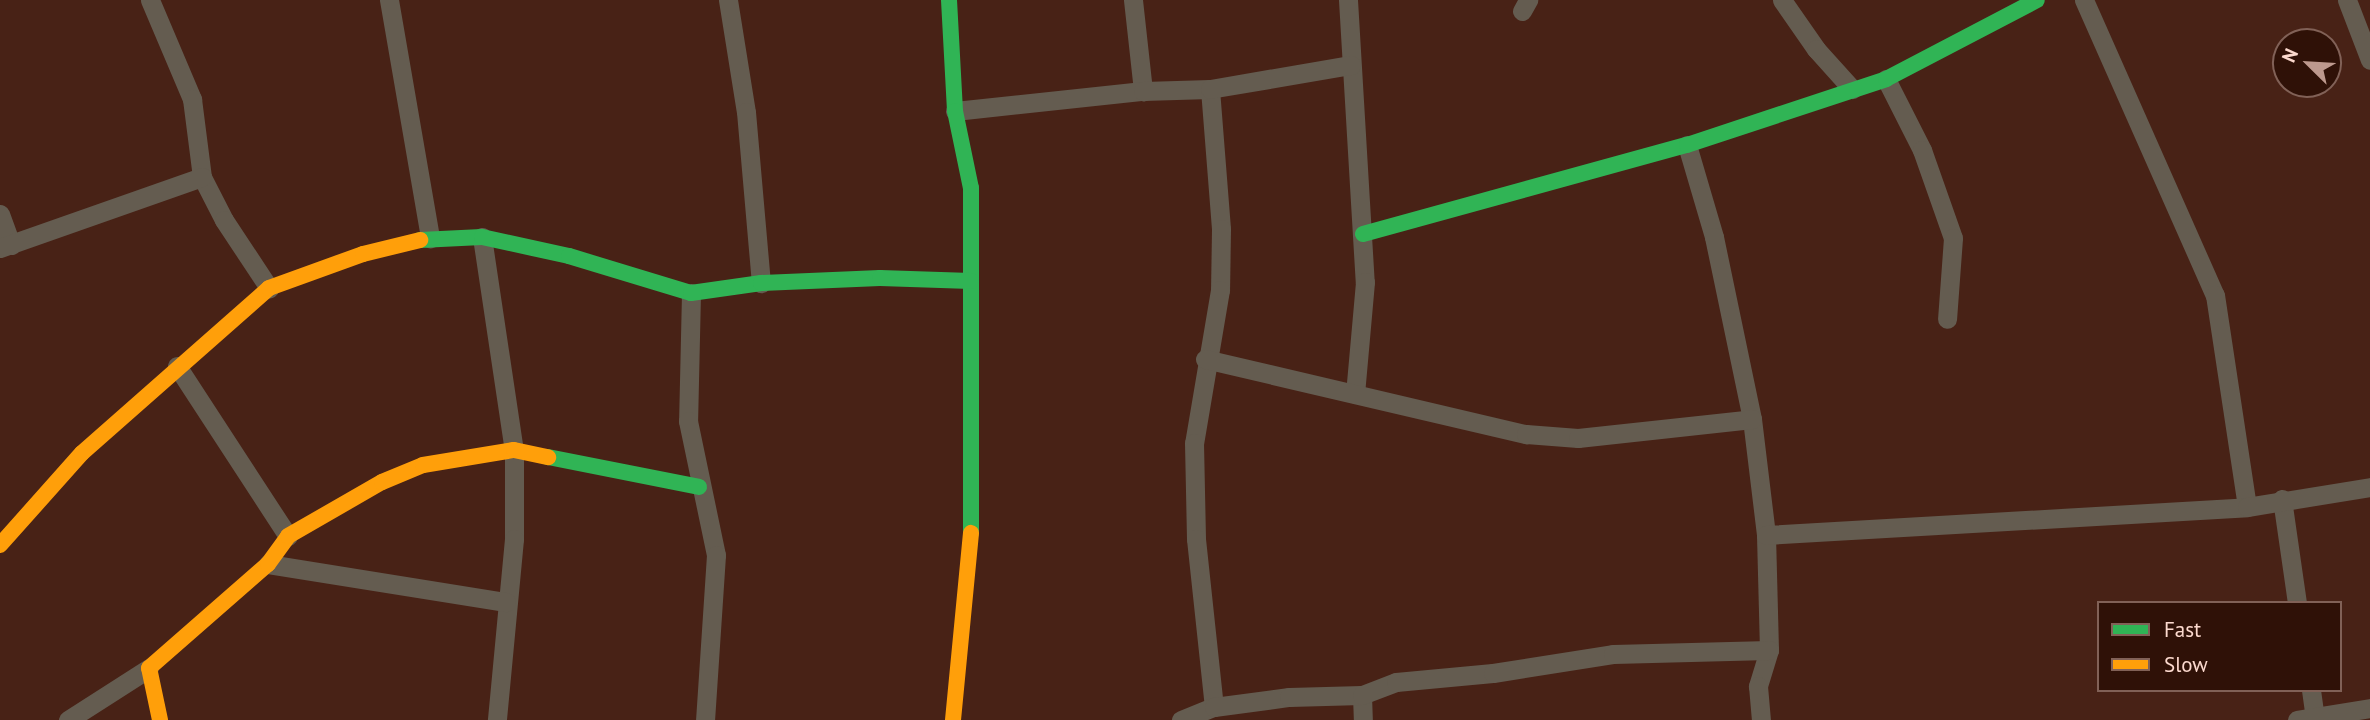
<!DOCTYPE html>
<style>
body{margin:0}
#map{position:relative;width:2370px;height:720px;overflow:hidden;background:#482216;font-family:"PT Sans",sans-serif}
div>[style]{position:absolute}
.street>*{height:19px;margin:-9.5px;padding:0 9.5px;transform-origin:9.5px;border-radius:9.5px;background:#645c50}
.fast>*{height:16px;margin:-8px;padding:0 8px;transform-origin:8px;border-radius:8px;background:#30b455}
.slow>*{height:16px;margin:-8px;padding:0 8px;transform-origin:8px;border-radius:8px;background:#ff9f0a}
span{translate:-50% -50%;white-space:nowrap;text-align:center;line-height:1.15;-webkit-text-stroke:5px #2f1107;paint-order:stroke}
.legend{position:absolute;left:2097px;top:601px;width:245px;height:91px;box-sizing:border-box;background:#2f1107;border:2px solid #816157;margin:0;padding:9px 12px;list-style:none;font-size:21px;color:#fcd9ce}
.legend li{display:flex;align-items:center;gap:14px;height:35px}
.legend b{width:35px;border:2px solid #816157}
.north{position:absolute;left:2272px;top:28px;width:70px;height:70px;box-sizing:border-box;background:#2f1107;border:2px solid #816157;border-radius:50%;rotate:294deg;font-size:19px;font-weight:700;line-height:28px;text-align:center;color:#fcd9ce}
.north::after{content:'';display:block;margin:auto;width:24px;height:32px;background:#bd998e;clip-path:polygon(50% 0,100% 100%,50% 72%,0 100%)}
</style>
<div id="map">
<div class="street">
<div style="left:150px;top:0;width:108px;rotate:67deg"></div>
<div style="left:192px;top:99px;width:79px;rotate:82.7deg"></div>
<div style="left:202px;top:177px;width:48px;rotate:62.9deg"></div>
<div style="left:224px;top:220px;width:82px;rotate:56.5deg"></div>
<div style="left:389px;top:0;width:242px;rotate:80.2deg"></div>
<div style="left:728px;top:0;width:113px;rotate:80.9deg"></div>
<div style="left:746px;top:112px;width:172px;rotate:85deg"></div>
<div style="left:1133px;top:0;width:92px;rotate:83.7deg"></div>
<div style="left:1348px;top:0;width:283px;rotate:86.6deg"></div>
<div style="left:1365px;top:282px;width:112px;rotate:95.1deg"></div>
<div style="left:1782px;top:0;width:60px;rotate:55.2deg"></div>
<div style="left:1816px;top:49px;width:54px;rotate:48deg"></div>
<div style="left:2084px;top:0;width:323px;rotate:66.1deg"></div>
<div style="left:2215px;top:295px;width:214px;rotate:81.4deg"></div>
<div style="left:2347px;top:0;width:64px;rotate:69deg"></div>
<div style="left:1522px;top:11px;width:13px;rotate:-61deg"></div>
<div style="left:1886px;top:79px;width:80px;rotate:63.1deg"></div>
<div style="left:1922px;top:150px;width:93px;rotate:70.6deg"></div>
<div style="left:1953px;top:238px;width:81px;rotate:94.2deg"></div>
<div style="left:1210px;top:89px;width:140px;rotate:85.5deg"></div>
<div style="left:1221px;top:229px;width:61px;rotate:90.9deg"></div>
<div style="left:1220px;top:290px;width:155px;rotate:99.6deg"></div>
<div style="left:1194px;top:443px;width:96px;rotate:88.8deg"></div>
<div style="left:1196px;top:539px;width:169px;rotate:83.9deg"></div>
<div style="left:955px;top:111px;width:189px;rotate:-6.1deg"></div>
<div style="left:1143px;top:91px;width:67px;rotate:-1.7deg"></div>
<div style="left:1210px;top:89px;width:143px;rotate:-9.7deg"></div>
<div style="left:1687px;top:145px;width:96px;rotate:73.6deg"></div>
<div style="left:1714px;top:237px;width:186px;rotate:78.2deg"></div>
<div style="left:1752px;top:419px;width:117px;rotate:83.1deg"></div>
<div style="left:1766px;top:535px;width:115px;rotate:88.5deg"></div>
<div style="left:1769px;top:650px;width:38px;rotate:107deg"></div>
<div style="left:1758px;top:686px;width:34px;rotate:85deg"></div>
<div style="left:0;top:214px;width:33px;rotate:70deg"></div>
<div style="left:482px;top:237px;width:215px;rotate:81.5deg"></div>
<div style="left:514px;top:450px;width:89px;rotate:90deg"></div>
<div style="left:514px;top:539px;width:182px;rotate:95.4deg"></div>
<div style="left:0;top:248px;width:214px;rotate:-19.4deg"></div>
<div style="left:691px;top:293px;width:128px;rotate:91.3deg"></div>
<div style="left:688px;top:421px;width:137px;rotate:78.2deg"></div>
<div style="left:716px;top:555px;width:165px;rotate:93.8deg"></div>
<div style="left:1205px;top:359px;width:330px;rotate:13.2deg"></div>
<div style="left:1526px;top:434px;width:52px;rotate:4.4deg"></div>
<div style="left:1578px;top:438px;width:175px;rotate:-6.2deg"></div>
<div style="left:177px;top:366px;width:203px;rotate:56.9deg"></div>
<div style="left:2282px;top:499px;width:105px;rotate:81.8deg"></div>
<div style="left:1766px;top:535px;width:482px;rotate:-3.3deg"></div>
<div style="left:2247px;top:507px;width:125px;rotate:-9.2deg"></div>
<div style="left:268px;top:564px;width:241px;rotate:9.1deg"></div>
<div style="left:2311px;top:690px;width:27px;rotate:82deg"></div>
<div style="left:1362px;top:695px;width:25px;rotate:88deg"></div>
<div style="left:68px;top:720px;width:96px;rotate:-32.7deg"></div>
<div style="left:1181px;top:720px;width:35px;rotate:-22deg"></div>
<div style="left:1214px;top:707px;width:76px;rotate:-7.6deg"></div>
<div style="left:1289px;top:697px;width:73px;rotate:-1.6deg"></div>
<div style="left:1362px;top:695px;width:36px;rotate:-21deg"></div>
<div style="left:1396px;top:682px;width:97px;rotate:-5.3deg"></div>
<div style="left:1493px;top:673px;width:121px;rotate:-9deg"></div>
<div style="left:1613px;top:654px;width:156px;rotate:-1.5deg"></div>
<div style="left:2297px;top:720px;width:74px;rotate:-9.3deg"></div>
</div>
<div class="fast">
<div style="left:949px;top:0;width:111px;rotate:86.9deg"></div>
<div style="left:955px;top:111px;width:79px;rotate:78.3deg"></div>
<div style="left:971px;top:188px;width:345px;rotate:90deg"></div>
<div style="left:1363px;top:234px;width:336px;rotate:-15.4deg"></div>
<div style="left:1687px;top:145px;width:210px;rotate:-18.3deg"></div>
<div style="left:1886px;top:79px;width:170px;rotate:-27.6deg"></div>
<div style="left:420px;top:240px;width:62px;rotate:-2.8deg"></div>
<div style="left:482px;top:237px;width:89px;rotate:12.3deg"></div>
<div style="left:569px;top:256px;width:127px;rotate:16.9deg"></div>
<div style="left:691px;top:293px;width:71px;rotate:-8.1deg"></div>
<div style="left:761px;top:283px;width:119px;rotate:-2.4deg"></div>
<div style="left:880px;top:278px;width:91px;rotate:1.9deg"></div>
<div style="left:548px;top:457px;width:154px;rotate:11.2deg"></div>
</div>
<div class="slow">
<div style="left:0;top:545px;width:123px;rotate:-48.3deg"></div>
<div style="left:82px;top:453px;width:249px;rotate:-41.4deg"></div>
<div style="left:269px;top:288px;width:100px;rotate:-19.9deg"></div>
<div style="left:363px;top:254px;width:59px;rotate:-13.8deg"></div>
<div style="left:160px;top:720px;width:53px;rotate:-101.9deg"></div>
<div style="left:149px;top:668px;width:158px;rotate:-41.2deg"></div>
<div style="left:268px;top:564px;width:34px;rotate:-54deg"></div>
<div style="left:288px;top:536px;width:108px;rotate:-29.9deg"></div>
<div style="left:382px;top:482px;width:44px;rotate:-22.5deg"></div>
<div style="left:423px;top:465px;width:92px;rotate:-9.4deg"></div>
<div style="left:514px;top:450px;width:35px;rotate:12deg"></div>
<div style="left:953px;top:720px;width:188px;rotate:-84.5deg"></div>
</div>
<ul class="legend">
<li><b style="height:9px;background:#30b455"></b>Fast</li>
<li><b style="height:9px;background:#ff9f0a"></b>Slow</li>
</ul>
<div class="north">N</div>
</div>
